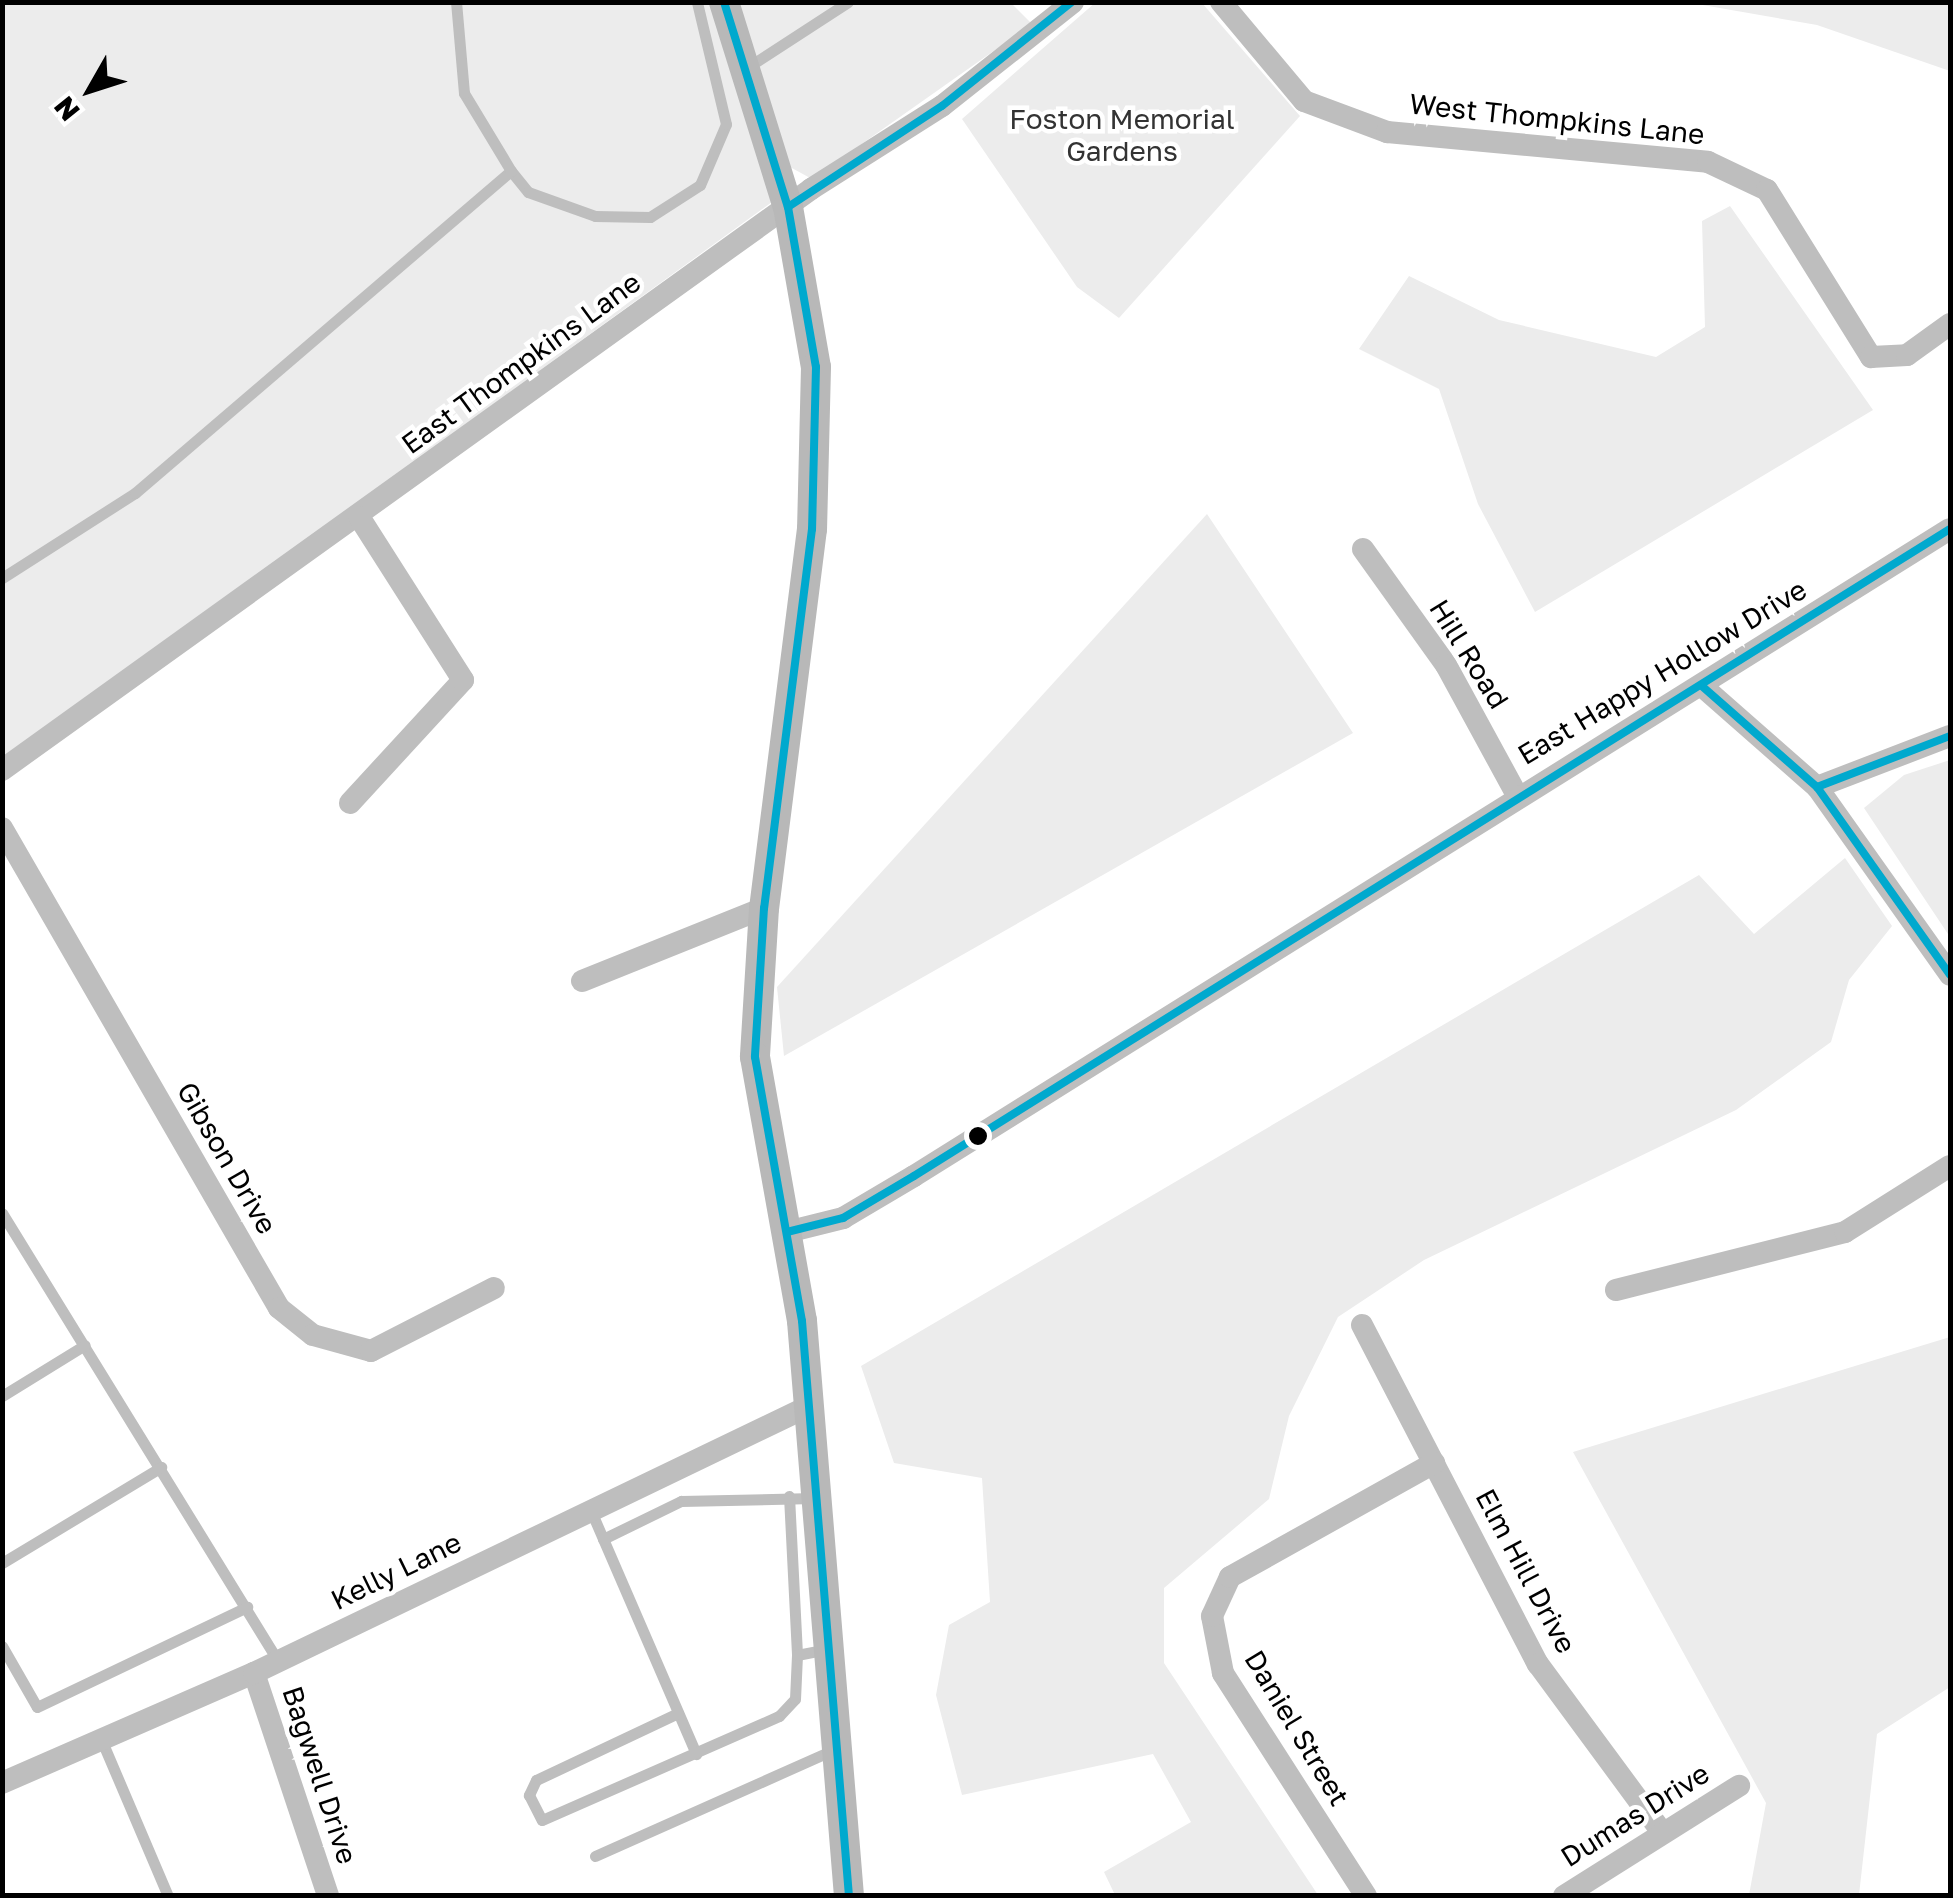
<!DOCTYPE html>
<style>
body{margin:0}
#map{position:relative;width:1953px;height:1898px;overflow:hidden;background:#fff;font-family:"Golos Text",sans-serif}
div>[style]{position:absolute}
.green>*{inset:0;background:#ececec}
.lane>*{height:11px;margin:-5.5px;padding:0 5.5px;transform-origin:5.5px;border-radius:5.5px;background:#bebebe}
.street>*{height:22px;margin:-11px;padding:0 11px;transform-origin:11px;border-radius:11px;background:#bebebe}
.secondary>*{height:30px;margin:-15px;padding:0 15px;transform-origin:15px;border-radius:15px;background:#b8b8b8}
.bus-1>*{height:8px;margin:-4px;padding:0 4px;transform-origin:4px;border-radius:4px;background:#00a9ce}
.dots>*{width:28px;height:28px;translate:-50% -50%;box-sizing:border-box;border:5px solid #fff;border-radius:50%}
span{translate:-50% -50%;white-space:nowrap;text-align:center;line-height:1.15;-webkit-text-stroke:9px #fff;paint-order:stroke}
.park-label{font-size:28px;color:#333}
.street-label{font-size:28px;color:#000}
.frame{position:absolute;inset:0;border:5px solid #000;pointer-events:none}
.north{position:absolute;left:40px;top:40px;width:100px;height:100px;-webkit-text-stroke:8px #fff;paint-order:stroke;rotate:231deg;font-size:28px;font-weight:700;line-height:40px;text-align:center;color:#000}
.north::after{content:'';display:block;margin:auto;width:35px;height:45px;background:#000;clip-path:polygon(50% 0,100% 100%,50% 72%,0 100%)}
</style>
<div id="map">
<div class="green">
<div style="clip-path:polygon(1096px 2px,1202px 3px,1300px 116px,1119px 318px,1077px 287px,962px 119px)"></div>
<div style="clip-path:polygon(3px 3px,711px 3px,772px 202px,3px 760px)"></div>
<div style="clip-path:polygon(738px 3px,1011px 3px,1032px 24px,812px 179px,790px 167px)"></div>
<div style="clip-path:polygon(1691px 3px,1950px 3px,1950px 71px,1817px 25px)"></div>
<div style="clip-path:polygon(1730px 206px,1873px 410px,1535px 612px,1478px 504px,1439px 389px,1359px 349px,1409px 276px,1499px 320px,1656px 357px,1705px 327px,1702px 221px)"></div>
<div style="clip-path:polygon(1207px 514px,1353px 733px,784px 1056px,777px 987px)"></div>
<div style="clip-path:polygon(1950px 760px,1950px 937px,1864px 808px,1904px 775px)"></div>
<div style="clip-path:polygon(1845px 858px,1892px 926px,1849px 980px,1831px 1042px,1736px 1110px,1424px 1260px,1338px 1317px,1289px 1416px,1269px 1499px,1164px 1588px,1164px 1663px,1318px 1895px,1115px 1895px,1104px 1872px,1191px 1822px,1153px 1754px,962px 1795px,936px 1695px,949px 1625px,990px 1602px,982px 1478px,894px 1463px,861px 1366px,1699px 875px,1754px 934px)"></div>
<div style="clip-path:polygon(1950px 1337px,1950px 1687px,1877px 1734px,1859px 1895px,1749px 1895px,1766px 1803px,1573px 1452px)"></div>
</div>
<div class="lane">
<div style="left:748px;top:67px;width:119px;rotate:-33deg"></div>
<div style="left:511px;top:171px;width:27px;rotate:51deg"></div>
<div style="left:528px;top:192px;width:71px;rotate:19.7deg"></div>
<div style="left:595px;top:216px;width:55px;rotate:1deg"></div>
<div style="left:650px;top:217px;width:59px;rotate:-32.6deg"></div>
<div style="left:700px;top:185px;width:66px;rotate:-66.9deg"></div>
<div style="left:726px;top:124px;width:125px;rotate:-103.4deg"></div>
<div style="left:2px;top:578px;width:158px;rotate:-32.6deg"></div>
<div style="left:135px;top:493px;width:495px;rotate:-40.6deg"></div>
<div style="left:511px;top:171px;width:91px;rotate:-121.1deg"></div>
<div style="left:464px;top:93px;width:91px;rotate:-95deg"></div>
<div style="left:2px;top:1213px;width:526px;rotate:58.36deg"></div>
<div style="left:2px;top:1396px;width:97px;rotate:-31.6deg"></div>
<div style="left:789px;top:1496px;width:159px;rotate:87.1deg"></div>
<div style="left:591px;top:1511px;width:265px;rotate:66.6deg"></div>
<div style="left:603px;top:1539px;width:87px;rotate:-26deg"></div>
<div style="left:681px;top:1501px;width:133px;rotate:-1.3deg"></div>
<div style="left:2px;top:1563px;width:186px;rotate:-31.1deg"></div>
<div style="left:2px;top:1646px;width:70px;rotate:60.2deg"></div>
<div style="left:37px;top:1707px;width:233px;rotate:-25.5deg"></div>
<div style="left:678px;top:1713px;width:157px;rotate:154.7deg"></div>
<div style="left:536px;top:1780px;width:17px;rotate:115deg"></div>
<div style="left:529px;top:1795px;width:28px;rotate:63deg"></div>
<div style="left:542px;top:1820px;width:259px;rotate:-23.7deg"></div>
<div style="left:779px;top:1716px;width:23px;rotate:-47deg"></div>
<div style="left:795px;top:1699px;width:44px;rotate:-87.4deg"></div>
<div style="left:797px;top:1655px;width:32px;rotate:-11deg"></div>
<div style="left:101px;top:1739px;width:171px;rotate:66.9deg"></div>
<div style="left:595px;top:1856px;width:263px;rotate:-24deg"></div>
</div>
<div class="street">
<div style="left:1221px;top:2px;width:129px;rotate:50deg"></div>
<div style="left:1304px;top:101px;width:89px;rotate:20.5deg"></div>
<div style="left:1387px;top:132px;width:322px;rotate:5.3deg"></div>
<div style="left:1708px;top:162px;width:65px;rotate:25.4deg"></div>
<div style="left:1767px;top:190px;width:197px;rotate:58.1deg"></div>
<div style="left:1871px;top:357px;width:36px;rotate:-3deg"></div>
<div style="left:1907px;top:355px;width:53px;rotate:-35.8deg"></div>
<div style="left:1363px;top:549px;width:143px;rotate:54.4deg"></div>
<div style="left:1446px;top:665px;width:148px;rotate:61.4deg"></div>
<div style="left:1703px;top:687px;width:152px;rotate:41.3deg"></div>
<div style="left:1817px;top:787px;width:230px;rotate:54.7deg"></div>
<div style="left:2px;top:770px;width:996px;rotate:-35.68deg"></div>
<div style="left:811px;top:189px;width:155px;rotate:-32.4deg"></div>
<div style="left:942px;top:106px;width:167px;rotate:-38.4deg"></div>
<div style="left:1817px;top:787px;width:142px;rotate:-21deg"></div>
<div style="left:350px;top:803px;width:167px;rotate:-47.4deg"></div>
<div style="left:463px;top:680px;width:193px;rotate:-122.5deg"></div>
<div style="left:2px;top:828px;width:554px;rotate:60.01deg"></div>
<div style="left:279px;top:1308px;width:43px;rotate:38.5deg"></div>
<div style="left:313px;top:1335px;width:60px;rotate:15.4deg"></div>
<div style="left:371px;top:1351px;width:138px;rotate:-27.1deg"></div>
<div style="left:582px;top:981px;width:196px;rotate:-21.9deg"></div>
<div style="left:787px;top:1232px;width:58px;rotate:-14deg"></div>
<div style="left:843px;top:1218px;width:82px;rotate:-30.6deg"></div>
<div style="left:914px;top:1176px;width:1221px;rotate:-31.99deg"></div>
<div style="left:1616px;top:1290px;width:236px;rotate:-14.2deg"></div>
<div style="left:1845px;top:1232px;width:124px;rotate:-32.2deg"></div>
<div style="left:1362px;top:1325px;width:382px;rotate:62.6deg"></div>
<div style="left:1538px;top:1664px;width:207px;rotate:53.6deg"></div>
<div style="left:254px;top:1673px;width:235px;rotate:71.6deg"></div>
<div style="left:2px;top:1783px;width:275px;rotate:-23.6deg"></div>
<div style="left:254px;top:1673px;width:618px;rotate:-25.69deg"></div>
<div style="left:1366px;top:1896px;width:265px;rotate:-122.7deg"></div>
<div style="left:1223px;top:1673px;width:58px;rotate:-100.9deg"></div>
<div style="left:1212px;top:1616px;width:43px;rotate:-65.2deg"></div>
<div style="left:1230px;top:1577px;width:234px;rotate:-29.2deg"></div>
<div style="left:1564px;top:1896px;width:207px;rotate:-32.2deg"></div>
</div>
<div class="secondary">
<div style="left:724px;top:2px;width:215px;rotate:72.7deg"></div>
<div style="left:788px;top:207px;width:162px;rotate:80.1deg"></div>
<div style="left:816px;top:367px;width:162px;rotate:91.4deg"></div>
<div style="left:812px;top:529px;width:382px;rotate:97.2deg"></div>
<div style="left:764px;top:908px;width:149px;rotate:93.5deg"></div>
<div style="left:755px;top:1057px;width:268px;rotate:79.9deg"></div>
<div style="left:802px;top:1321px;width:577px;rotate:85.33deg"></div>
</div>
<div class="bus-1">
<div style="left:724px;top:2px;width:215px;rotate:72.7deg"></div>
<div style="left:788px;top:207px;width:162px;rotate:80.1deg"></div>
<div style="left:816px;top:367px;width:162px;rotate:91.4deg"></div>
<div style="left:812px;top:529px;width:382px;rotate:97.2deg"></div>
<div style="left:764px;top:908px;width:149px;rotate:93.5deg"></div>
<div style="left:755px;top:1057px;width:268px;rotate:79.9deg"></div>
<div style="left:802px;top:1321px;width:577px;rotate:85.33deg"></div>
<div style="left:788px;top:207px;width:184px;rotate:-33.3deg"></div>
<div style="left:942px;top:106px;width:166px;rotate:-38.7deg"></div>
<div style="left:1703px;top:687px;width:152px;rotate:41.3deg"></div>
<div style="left:1817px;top:787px;width:230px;rotate:54.7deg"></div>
<div style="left:1817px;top:787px;width:142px;rotate:-21deg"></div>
<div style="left:787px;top:1232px;width:58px;rotate:-14deg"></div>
<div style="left:843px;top:1218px;width:82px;rotate:-30.6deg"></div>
<div style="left:914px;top:1176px;width:1221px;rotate:-31.99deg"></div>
</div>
<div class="dots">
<div style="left:978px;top:1136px;background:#000"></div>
</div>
<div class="park-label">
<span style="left:1122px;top:135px">Foston Memorial<br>Gardens</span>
</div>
<div class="street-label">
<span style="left:1557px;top:119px;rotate:6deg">West Thompkins Lane</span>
<span style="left:521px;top:363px;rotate:-36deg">East Thompkins Lane</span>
<span style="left:1469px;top:654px;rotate:58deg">Hill Road</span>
<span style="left:1662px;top:672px;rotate:-31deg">East Happy Hollow Drive</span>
<span style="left:227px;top:1158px;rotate:60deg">Gibson Drive</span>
<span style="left:396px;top:1571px;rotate:-26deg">Kelly Lane</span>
<span style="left:1526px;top:1571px;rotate:62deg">Elm Hill Drive</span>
<span style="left:1297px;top:1728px;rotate:59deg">Daniel Street</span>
<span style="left:320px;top:1775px;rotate:72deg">Bagwell Drive</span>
<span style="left:1635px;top:1815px;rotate:-32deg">Dumas Drive</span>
</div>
<div class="frame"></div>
<div class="north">N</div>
</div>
